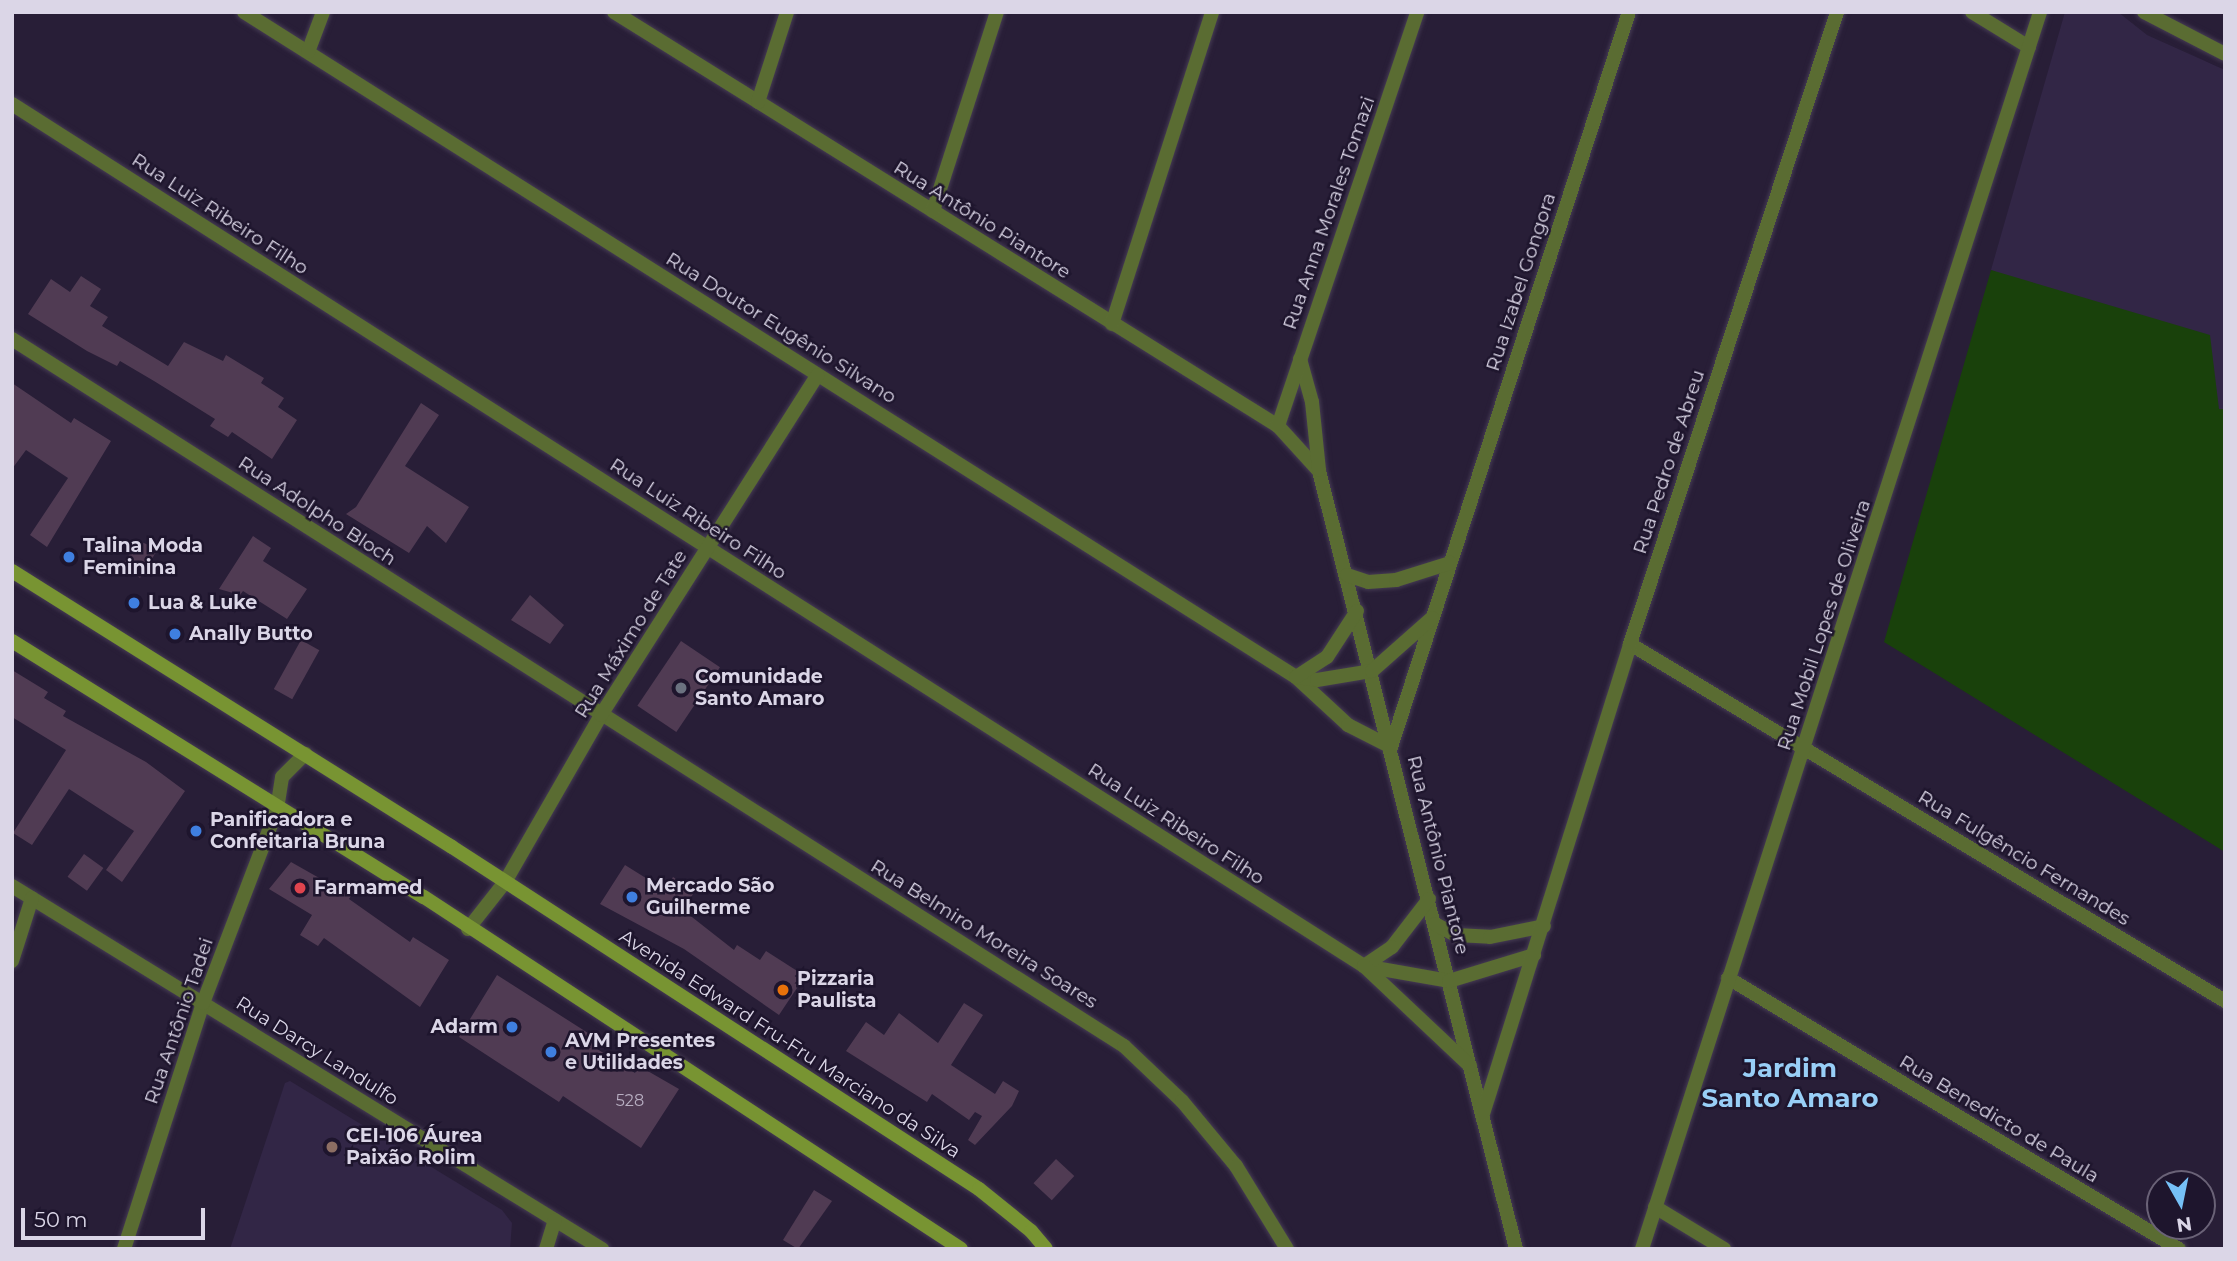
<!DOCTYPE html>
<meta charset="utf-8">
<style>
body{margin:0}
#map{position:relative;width:2237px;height:1261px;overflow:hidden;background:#281e37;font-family:Montserrat,sans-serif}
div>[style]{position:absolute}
.built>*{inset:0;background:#322646}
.green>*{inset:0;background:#19410b}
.building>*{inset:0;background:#503b53;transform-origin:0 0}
.roads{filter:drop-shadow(0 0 2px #453b53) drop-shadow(0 0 2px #453b53)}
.street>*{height:14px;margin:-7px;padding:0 7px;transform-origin:7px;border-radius:7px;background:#5a6c32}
.secondary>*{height:14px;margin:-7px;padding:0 7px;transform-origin:7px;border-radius:7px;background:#789432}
.dots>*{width:19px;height:19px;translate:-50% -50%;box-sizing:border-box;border:4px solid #1e152d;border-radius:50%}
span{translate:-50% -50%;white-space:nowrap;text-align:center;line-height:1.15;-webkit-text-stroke:5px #1e152d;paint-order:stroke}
.number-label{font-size:16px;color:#b8afc2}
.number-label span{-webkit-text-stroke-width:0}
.street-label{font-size:19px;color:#dbd6e7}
.poi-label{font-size:19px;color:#dbd6e7;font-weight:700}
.left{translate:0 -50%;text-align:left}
.right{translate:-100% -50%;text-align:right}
.district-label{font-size:26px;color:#98cef6;font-weight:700}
.frame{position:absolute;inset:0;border:14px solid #dbd6e7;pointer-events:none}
.north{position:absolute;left:2146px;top:1170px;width:70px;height:70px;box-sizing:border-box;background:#1e152d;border:2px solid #6a6277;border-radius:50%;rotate:171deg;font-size:19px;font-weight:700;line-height:28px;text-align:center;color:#dbd6e7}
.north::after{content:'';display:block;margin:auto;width:24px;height:32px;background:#76c0f7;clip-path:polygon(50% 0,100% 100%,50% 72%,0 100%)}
.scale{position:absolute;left:21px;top:1208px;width:184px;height:32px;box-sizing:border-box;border:4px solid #dbd6e7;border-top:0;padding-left:9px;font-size:21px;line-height:24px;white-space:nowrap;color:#dbd6e7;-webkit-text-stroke:5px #1e152d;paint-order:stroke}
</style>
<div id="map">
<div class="built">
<div style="clip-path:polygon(2065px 12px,2118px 12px,2147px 35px,2225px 70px,2225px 409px,2219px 409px,2016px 280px,1991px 270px)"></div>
<div style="clip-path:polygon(290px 1081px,502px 1210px,512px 1223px,510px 1249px,230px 1249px,285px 1083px)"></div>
</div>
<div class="green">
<div style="clip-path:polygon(1991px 270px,2210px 335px,2219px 409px,2225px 409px,2225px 852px,1884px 642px)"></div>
</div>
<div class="building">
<div style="clip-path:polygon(81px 276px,101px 289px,90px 306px,108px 317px,102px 326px,168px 366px,184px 342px,223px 361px,226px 355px,264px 378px,261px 383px,284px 398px,278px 407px,297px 420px,272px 459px,232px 432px,228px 437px,210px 426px,215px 419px,154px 381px,120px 361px,117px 366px,87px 351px,28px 314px,51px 279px,70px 292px)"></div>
<div style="clip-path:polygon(12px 383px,71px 423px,74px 418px,111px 441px,47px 547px,30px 535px,68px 478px,26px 450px,12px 469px)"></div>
<div style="clip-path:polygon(421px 403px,439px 415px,405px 466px,469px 507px,446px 543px,427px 526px,409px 553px,346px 514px,356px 507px)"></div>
<div style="clip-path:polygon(253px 536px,271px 548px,263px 561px,307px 589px,287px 619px,243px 591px,240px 595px,219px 589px)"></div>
<div style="clip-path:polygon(139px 541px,158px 549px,140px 578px,122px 565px)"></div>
<div style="clip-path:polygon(530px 595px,564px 625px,550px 644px,511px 620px)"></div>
<div style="left:301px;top:640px;width:21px;height:56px;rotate:29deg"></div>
<div style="left:681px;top:641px;width:47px;height:78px;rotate:34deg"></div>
<div style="clip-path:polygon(12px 670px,48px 692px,44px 698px,66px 711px,63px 716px,146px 762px,185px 791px,122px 882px,106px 870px,134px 831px,69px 789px,32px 845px,13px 833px,66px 750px,12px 717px)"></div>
<div style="left:84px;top:854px;width:24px;height:28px;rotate:36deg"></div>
<div style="clip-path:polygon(291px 862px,351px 896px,349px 899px,410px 942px,413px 937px,449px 960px,420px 1007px,324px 938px,318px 946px,300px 935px,312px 915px,269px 889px)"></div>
<div style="clip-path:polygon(625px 865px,665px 890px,673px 877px,695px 891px,683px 910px,734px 950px,737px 945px,760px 960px,766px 951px,805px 976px,779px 1015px,684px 949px,600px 904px)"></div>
<div style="clip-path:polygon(497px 975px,599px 1040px,594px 1047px,635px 1073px,639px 1066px,679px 1089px,641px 1148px,563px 1096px,559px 1102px,459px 1037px)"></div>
<div style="clip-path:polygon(964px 1003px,983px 1015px,951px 1065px,995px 1094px,1003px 1081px,1019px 1091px,1012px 1106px,975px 1145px,968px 1140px,982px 1116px,975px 1112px,969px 1120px,932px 1094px,927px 1102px,846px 1051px,866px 1022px,884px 1035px,899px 1013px,938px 1043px)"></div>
<div style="left:1056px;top:1159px;width:25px;height:33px;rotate:43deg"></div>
<div style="clip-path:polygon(814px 1190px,832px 1201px,798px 1249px,783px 1240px)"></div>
</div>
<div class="roads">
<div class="street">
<div style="left:244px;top:12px;width:1245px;rotate:32.3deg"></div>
<div style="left:1296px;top:677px;width:71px;rotate:42.7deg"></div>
<div style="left:1348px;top:725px;width:48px;rotate:27.1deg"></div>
<div style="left:1391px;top:747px;width:773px;rotate:-72.06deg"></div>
<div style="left:614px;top:12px;width:782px;rotate:31.94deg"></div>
<div style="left:1278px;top:426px;width:61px;rotate:47.7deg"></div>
<div style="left:1319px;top:471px;width:803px;rotate:75.79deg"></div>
<div style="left:1972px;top:12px;width:67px;rotate:31.6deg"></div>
<div style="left:2144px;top:12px;width:91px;rotate:27.4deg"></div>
<div style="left:308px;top:52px;width:43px;rotate:-69.4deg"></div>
<div style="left:758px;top:102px;width:95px;rotate:-72.1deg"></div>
<div style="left:12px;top:104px;width:1603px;rotate:32.52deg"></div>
<div style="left:1364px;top:966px;width:86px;rotate:10deg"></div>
<div style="left:1449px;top:981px;width:89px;rotate:-17deg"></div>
<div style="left:933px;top:211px;width:209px;rotate:-72.2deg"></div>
<div style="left:1112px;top:324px;width:328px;rotate:-72.2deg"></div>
<div style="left:12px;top:339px;width:1318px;rotate:32.45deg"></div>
<div style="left:1124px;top:1046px;width:80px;rotate:43.5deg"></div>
<div style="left:1182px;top:1101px;width:85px;rotate:50.3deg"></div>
<div style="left:1236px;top:1166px;width:97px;rotate:58.4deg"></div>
<div style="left:1300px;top:359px;width:45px;rotate:74.4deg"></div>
<div style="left:1312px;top:402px;width:68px;rotate:84.1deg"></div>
<div style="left:1278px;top:426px;width:437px;rotate:-71.4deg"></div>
<div style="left:1347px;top:575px;width:22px;rotate:18deg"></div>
<div style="left:1368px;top:582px;width:28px;rotate:-4deg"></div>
<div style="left:1396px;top:580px;width:57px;rotate:-17.5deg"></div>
<div style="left:1630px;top:644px;width:694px;rotate:30.96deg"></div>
<div style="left:1296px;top:677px;width:21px;rotate:8deg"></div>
<div style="left:1317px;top:680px;width:56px;rotate:-9.3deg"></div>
<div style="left:1372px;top:671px;width:80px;rotate:-41.5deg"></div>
<div style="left:1296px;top:677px;width:37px;rotate:-33deg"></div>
<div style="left:1327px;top:657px;width:55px;rotate:-56.9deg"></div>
<div style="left:12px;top:886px;width:693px;rotate:31.6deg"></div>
<div style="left:1429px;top:899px;width:61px;rotate:127.6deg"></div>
<div style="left:1392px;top:947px;width:34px;rotate:146deg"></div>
<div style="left:1364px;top:966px;width:146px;rotate:43.3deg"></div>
<div style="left:1435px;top:924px;width:24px;rotate:28deg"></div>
<div style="left:1456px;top:935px;width:34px;rotate:3deg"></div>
<div style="left:1490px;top:937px;width:55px;rotate:-11.5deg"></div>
<div style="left:468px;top:929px;width:60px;rotate:-51.8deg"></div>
<div style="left:505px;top:882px;width:193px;rotate:-60.1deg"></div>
<div style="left:601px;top:715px;width:403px;rotate:-57.5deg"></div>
<div style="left:12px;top:961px;width:66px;rotate:-72.4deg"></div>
<div style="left:1728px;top:978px;width:526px;rotate:31deg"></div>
<div style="left:1483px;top:1114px;width:492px;rotate:-72.6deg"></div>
<div style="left:1630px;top:644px;width:665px;rotate:-71.86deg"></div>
<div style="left:1655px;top:1207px;width:81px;rotate:31.3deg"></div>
<div style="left:124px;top:1249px;width:258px;rotate:-72.2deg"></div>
<div style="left:203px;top:1003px;width:208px;rotate:-69.1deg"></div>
<div style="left:277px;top:809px;width:32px;rotate:-81deg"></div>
<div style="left:282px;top:777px;width:33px;rotate:-45deg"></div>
<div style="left:546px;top:1249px;width:30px;rotate:-73deg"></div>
<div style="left:1642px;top:1249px;width:1299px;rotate:-72.16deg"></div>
</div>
<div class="secondary">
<div style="left:12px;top:571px;width:519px;rotate:32.1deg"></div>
<div style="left:452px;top:847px;width:628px;rotate:32.98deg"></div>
<div style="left:979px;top:1189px;width:67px;rotate:38.9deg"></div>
<div style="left:1031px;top:1231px;width:23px;rotate:50deg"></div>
<div style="left:12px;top:641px;width:485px;rotate:31.9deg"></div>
<div style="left:424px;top:897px;width:642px;rotate:33.24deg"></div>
</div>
</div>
<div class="dots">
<div style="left:69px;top:557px;background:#3f7fe0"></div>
<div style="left:134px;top:603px;background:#3f7fe0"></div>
<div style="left:175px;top:634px;background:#3f7fe0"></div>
<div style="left:681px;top:688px;background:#6b7280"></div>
<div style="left:196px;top:831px;background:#3f7fe0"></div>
<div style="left:300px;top:888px;background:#e0444e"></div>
<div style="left:632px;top:897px;background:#3f7fe0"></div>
<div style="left:783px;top:990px;background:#e8710a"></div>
<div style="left:512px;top:1027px;background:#3f7fe0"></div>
<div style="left:551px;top:1052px;background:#3f7fe0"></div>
<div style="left:332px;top:1147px;background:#8d6e63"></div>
</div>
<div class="number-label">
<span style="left:630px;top:1101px">528</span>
</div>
<div class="street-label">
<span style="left:1329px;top:213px;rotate:-71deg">Rua Anna Morales Tomazi</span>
<span style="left:220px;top:214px;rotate:33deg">Rua Luiz Ribeiro Filho</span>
<span style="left:982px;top:220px;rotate:32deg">Rua Antônio Piantore</span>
<span style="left:1521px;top:282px;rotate:-72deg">Rua Izabel Gongora</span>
<span style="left:781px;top:328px;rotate:32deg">Rua Doutor Eugênio Silvano</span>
<span style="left:1669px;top:462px;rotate:-72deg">Rua Pedro de Abreu</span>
<span style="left:317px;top:511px;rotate:33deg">Rua Adolpho Bloch</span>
<span style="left:698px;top:519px;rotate:33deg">Rua Luiz Ribeiro Filho</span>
<span style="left:1824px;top:625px;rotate:-72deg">Rua Mobil Lopes de Oliveira</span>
<span style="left:631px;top:634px;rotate:-58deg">Rua Máximo de Tate</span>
<span style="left:1176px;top:824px;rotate:33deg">Rua Luiz Ribeiro Filho</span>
<span style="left:1438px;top:855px;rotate:76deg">Rua Antônio Piantore</span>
<span style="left:2024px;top:858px;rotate:31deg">Rua Fulgêncio Fernandes</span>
<span style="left:984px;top:934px;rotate:32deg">Rua Belmiro Moreira Soares</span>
<span style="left:179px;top:1021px;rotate:-71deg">Rua Antônio Tadei</span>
<span style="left:790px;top:1044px;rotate:33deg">Avenida Edward Fru-Fru Marciano da Silva</span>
<span style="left:317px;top:1051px;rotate:32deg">Rua Darcy Landulfo</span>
<span style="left:1999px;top:1119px;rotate:31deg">Rua Benedicto de Paula</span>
</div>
<div class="poi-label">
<span class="left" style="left:83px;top:557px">Talina Moda<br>Feminina</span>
<span class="left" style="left:148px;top:603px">Lua &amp; Luke</span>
<span class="left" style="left:189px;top:634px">Anally Butto</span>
<span class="left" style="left:695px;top:688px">Comunidade<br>Santo Amaro</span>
<span class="left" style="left:210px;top:831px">Panificadora e<br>Confeitaria Bruna</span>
<span class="left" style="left:646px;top:897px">Mercado São<br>Guilherme</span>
<span class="left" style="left:314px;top:888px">Farmamed</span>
<span class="left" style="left:797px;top:990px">Pizzaria<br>Paulista</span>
<span class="right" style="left:498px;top:1027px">Adarm</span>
<span class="left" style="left:565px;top:1052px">AVM Presentes<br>e Utilidades</span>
<span class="left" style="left:346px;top:1147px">CEI-106 Áurea<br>Paixão Rolim</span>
</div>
<div class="district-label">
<span style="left:1790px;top:1084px">Jardim<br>Santo Amaro</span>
</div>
<div class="frame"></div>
<div class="north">N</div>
<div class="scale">50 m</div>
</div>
